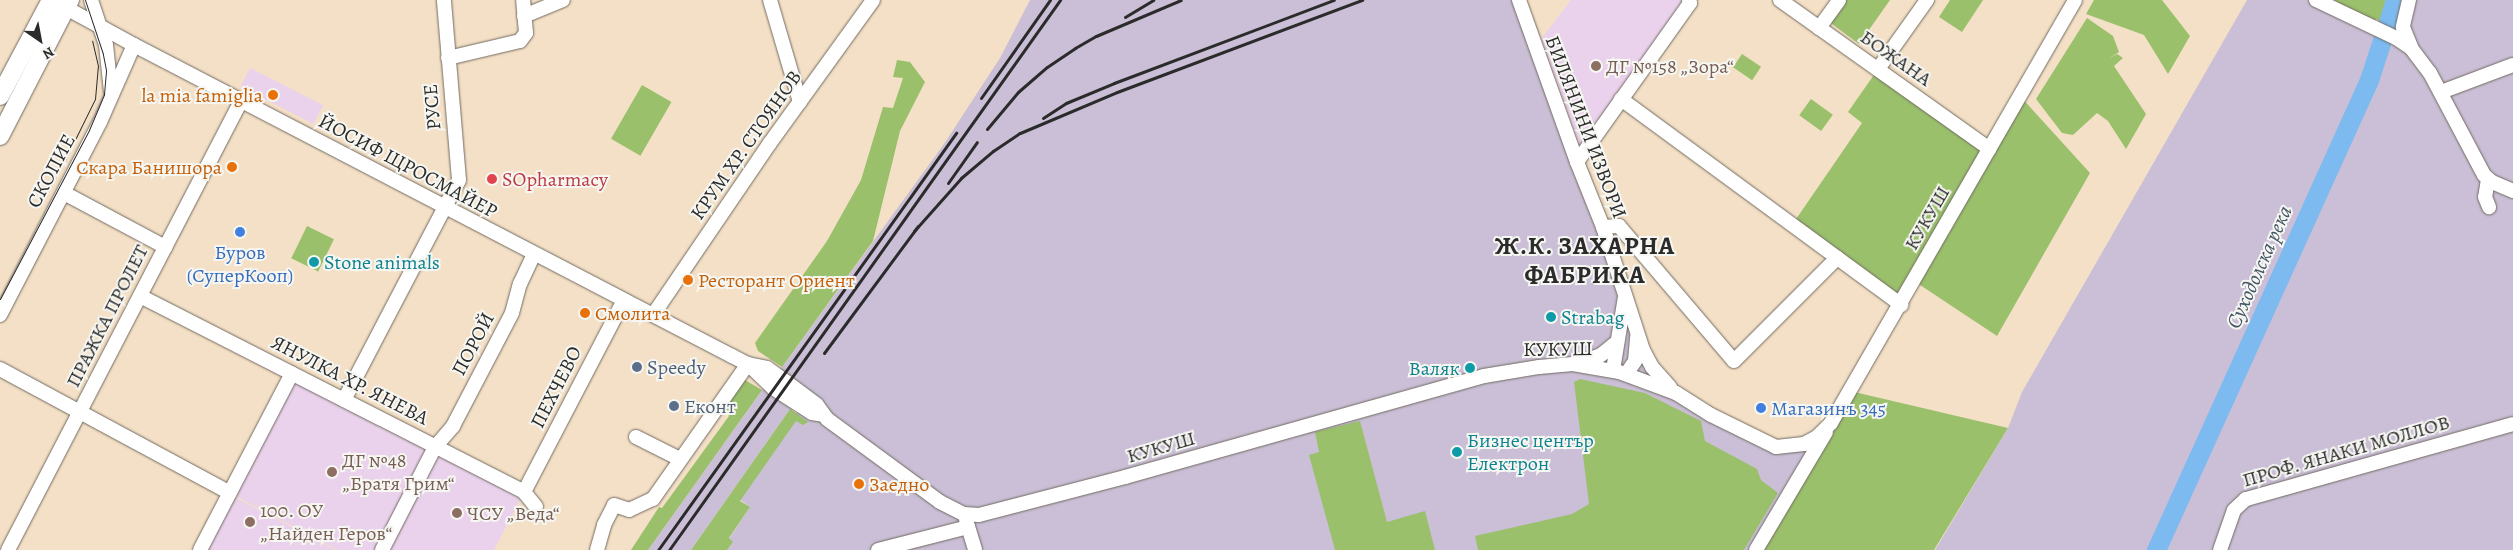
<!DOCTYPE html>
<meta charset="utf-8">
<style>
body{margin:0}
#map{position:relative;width:2513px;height:550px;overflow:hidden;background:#f4e0c6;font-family:Alegreya,serif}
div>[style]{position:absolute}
.built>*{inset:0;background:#ead1ec;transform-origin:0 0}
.industrial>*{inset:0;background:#cabfd6}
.green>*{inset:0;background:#9ac06c;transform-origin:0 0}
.water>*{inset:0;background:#7cbaef}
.river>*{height:19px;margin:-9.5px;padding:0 9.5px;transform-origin:9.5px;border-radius:9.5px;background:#7cbaef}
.roads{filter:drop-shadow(0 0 1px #716a61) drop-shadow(0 0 1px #716a61)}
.minor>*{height:14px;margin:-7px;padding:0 7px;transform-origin:7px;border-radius:7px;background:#fff}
.major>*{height:18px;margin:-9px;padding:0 9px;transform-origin:9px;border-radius:9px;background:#fff}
.tram>*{height:1px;margin:-0.5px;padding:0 0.5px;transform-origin:0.5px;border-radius:0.5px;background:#2b2b2b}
.rail>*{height:3px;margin:-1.5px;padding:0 1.5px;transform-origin:1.5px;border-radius:1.5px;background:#2b2b2b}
.dots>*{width:14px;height:14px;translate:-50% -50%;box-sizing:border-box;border:2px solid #f6f6f2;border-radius:50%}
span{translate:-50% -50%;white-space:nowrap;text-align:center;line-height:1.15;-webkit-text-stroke:4px #f6f6f2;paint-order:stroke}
.street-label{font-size:20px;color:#2b2b2b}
.education-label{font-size:20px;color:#785e54}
.left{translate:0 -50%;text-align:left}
.food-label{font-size:20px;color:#c56008}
.right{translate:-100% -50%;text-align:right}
.health-label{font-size:20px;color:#be3a42}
.shop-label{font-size:20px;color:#366cbe}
.culture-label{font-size:20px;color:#0d838f}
.service-label{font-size:20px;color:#4e5e75}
.water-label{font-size:21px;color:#435666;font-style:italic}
.district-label{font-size:25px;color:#2b2b2b;font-weight:700;letter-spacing:1px}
.north{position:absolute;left:15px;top:15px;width:50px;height:50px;-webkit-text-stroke:4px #f6f6f2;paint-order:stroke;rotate:147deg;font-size:14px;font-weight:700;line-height:20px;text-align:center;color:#2b2b2b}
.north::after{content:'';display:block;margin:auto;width:18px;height:22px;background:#2b2b2b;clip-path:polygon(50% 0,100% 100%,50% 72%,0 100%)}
</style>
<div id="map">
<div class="built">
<div style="clip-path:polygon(1571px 0,1684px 0,1581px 149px,1541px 39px)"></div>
<div style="left:250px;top:68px;width:82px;height:21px;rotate:27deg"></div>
<div style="clip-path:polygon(292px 373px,524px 492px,494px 550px,337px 550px,230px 493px)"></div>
<div style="clip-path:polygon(231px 495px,335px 550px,202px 550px)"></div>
</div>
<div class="industrial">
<div style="clip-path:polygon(1030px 0,1519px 0,1659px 376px,1776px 447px,1817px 437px,1756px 550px,727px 550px,733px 542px,729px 539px,750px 507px,739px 499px,798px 411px,790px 409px,691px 550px,648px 550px,762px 390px,782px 367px,944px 144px,1000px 58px)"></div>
<div style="clip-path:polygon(2247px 0,2308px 0,2393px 45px,2400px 30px,2394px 27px,2402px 0,2513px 0,2513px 550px,1935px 550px,2008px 428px,2022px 392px)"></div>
</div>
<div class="green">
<div style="clip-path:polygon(1843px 0,1890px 0,1859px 44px,1828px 21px)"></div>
<div style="clip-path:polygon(1950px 0,1983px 0,1962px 32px,1939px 17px)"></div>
<div style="clip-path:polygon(2094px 0,2162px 0,2190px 36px,2168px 74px,2144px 35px,2086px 14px)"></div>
<div style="clip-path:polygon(2334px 0,2386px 0,2380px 21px,2376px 19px,2375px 22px)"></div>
<div style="clip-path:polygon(2087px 18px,2113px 36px,2119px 52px,2108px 59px,2117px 54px,2123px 58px,2114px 66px,2146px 114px,2126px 149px,2108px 121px,2097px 113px,2073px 135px,2062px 133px,2036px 99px)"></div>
<div style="left:1742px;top:54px;width:23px;height:16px;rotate:34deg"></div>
<div style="clip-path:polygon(897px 60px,910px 62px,925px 82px,900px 131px,873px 241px,782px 367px,758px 351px,755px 343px,827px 241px,861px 180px,883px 107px,893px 108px,903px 78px,893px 77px)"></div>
<div style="clip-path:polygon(1878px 69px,1990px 148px,2020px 96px,2090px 173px,1997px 336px,1914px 281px,1901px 305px,1792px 225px,1862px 123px,1848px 112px)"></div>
<div style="left:642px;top:85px;width:34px;height:62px;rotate:30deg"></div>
<div style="left:1811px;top:99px;width:27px;height:20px;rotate:36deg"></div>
<div style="left:307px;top:226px;width:30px;height:36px;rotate:26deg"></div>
<div style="clip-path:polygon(1580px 379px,1645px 393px,1701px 421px,1705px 441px,1757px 469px,1761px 480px,1778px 493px,1744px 550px,1478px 550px,1475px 536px,1572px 514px,1589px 504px,1574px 382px)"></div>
<div style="clip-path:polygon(745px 380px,762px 390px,648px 550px,631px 550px,659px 507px,662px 508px,729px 416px,722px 410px)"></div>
<div style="clip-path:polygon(1850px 391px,2008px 428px,1934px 550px,1756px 550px)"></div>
<div style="clip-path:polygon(790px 409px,808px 422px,803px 425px,796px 421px,740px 501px,750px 507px,729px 538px,733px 542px,727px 550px,691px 550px)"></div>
<div style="clip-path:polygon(1360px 421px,1387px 522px,1425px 511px,1435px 550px,1335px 550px,1309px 455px,1319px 452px,1315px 432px)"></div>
</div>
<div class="water">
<div style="clip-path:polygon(2386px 0,2402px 0,2394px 27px,2380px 21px)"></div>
</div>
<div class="river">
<div style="left:2156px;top:550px;width:516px;rotate:-65.62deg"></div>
<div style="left:2369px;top:80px;width:84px;rotate:-72deg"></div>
</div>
<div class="roads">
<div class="minor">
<div style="left:91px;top:0;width:47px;rotate:71.6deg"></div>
<div style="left:106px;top:45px;width:47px;rotate:83.9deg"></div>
<div style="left:770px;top:0;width:106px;rotate:73.6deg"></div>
<div style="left:1519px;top:0;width:172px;rotate:70.3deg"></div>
<div style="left:1577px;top:162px;width:70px;rotate:68.2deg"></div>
<div style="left:1603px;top:227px;width:129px;rotate:72deg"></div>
<div style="left:1643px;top:350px;width:19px;rotate:62deg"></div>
<div style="left:1652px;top:367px;width:27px;rotate:48deg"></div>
<div style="left:1780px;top:0;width:257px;rotate:35.4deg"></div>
<div style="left:2316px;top:0;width:89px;rotate:25.4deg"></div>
<div style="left:2396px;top:38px;width:18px;rotate:34deg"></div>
<div style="left:2411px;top:48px;width:31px;rotate:53deg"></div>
<div style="left:2430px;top:73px;width:115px;rotate:62.1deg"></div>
<div style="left:2484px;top:175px;width:11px;rotate:41deg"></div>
<div style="left:2492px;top:182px;width:23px;rotate:23deg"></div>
<div style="left:2409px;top:0;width:28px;rotate:103deg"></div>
<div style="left:2403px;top:27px;width:22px;rotate:68deg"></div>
<div style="left:57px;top:3px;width:88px;rotate:28.6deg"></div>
<div style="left:134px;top:45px;width:674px;rotate:27.48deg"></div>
<div style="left:732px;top:356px;width:18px;rotate:27deg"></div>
<div style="left:748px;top:364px;width:35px;rotate:44deg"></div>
<div style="left:773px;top:388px;width:46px;rotate:32.7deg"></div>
<div style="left:812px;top:413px;width:11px;rotate:10deg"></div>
<div style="left:524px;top:16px;width:42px;rotate:-22.3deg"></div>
<div style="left:1819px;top:28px;width:34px;rotate:-54deg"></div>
<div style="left:448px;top:58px;width:74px;rotate:-13.3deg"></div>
<div style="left:520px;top:41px;width:10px;rotate:-53deg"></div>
<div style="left:526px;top:33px;width:33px;rotate:-95deg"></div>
<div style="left:1878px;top:69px;width:85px;rotate:-54.6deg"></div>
<div style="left:2441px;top:92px;width:77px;rotate:-20.6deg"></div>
<div style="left:1621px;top:99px;width:348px;rotate:36.3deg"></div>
<div style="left:1577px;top:162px;width:195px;rotate:-54.6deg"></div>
<div style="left:1690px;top:3px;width:3px;rotate:-108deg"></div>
<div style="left:2488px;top:179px;width:18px;rotate:99deg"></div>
<div style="left:2485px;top:197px;width:11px;rotate:68deg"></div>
<div style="left:64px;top:193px;width:115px;rotate:28.1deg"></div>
<div style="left:1603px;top:227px;width:16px;rotate:-4deg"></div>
<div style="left:1619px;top:226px;width:177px;rotate:49.6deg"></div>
<div style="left:1734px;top:361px;width:146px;rotate:-45deg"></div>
<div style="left:140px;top:296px;width:431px;rotate:27deg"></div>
<div style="left:524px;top:492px;width:19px;rotate:51deg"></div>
<div style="left:0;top:315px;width:217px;rotate:-62.6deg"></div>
<div style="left:100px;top:122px;width:84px;rotate:-66.2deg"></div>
<div style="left:653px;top:315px;width:208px;rotate:-55.8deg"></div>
<div style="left:770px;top:143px;width:176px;rotate:-54.2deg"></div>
<div style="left:1578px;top:363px;width:24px;rotate:-19deg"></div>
<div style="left:1601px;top:355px;width:19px;rotate:-39deg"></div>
<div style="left:748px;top:364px;width:19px;rotate:12deg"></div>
<div style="left:767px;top:368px;width:26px;rotate:36deg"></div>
<div style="left:788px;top:383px;width:36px;rotate:37deg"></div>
<div style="left:817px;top:405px;width:17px;rotate:54deg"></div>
<div style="left:827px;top:419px;width:140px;rotate:36.3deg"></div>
<div style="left:940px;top:502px;width:27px;rotate:27deg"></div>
<div style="left:964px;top:514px;width:15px;rotate:4deg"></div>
<div style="left:979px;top:515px;width:151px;rotate:-14.6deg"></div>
<div style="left:1125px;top:477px;width:373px;rotate:-15.7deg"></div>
<div style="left:1484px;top:376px;width:56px;rotate:-9.3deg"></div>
<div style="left:1539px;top:367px;width:34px;rotate:-5deg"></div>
<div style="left:1573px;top:364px;width:47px;rotate:9.9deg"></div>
<div style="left:1619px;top:372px;width:61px;rotate:20.2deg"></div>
<div style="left:1676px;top:393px;width:41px;rotate:32.2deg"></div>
<div style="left:1711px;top:415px;width:72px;rotate:26.2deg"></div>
<div style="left:1776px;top:447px;width:28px;rotate:-6deg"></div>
<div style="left:1804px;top:444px;width:15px;rotate:-28deg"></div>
<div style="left:1817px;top:437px;width:20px;rotate:-45deg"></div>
<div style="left:1831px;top:423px;width:488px;rotate:-60deg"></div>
<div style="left:0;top:369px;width:261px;rotate:28.3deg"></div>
<div style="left:1613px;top:370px;width:74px;rotate:-80.7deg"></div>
<div style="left:1626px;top:374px;width:16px;rotate:-55deg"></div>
<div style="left:1635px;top:361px;width:24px;rotate:-85deg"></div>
<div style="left:344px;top:400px;width:248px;rotate:-62.4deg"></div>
<div style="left:459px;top:180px;width:181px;rotate:-94.8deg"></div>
<div style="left:636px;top:437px;width:49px;rotate:26.6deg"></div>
<div style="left:524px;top:492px;width:216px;rotate:-62.5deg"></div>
<div style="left:966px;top:520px;width:31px;rotate:73deg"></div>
<div style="left:8px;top:550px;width:506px;rotate:-62.57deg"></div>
<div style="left:200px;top:550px;width:199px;rotate:-62.5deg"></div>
<div style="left:382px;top:550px;width:116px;rotate:-62.8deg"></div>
<div style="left:435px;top:447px;width:28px;rotate:-49deg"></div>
<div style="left:453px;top:426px;width:127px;rotate:-62.4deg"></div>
<div style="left:512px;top:313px;width:30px;rotate:-75deg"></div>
<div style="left:520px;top:284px;width:33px;rotate:-65deg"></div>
<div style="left:597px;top:550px;width:26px;rotate:-74deg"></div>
<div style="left:604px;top:525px;width:22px;rotate:-63deg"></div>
<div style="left:614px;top:505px;width:16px;rotate:18deg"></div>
<div style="left:629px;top:510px;width:26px;rotate:-25deg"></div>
<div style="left:653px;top:499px;width:165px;rotate:-54.9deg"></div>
<div style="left:878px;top:550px;width:93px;rotate:-14.3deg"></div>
<div style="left:1756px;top:550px;width:137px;rotate:-59.3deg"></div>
<div style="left:2220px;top:550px;width:42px;rotate:-70.7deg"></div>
<div style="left:2234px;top:510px;width:16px;rotate:-43deg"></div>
<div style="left:2246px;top:499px;width:277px;rotate:-15.7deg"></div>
</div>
<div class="major">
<div style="left:0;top:96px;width:109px;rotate:-62deg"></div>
<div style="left:0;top:136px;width:153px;rotate:-62.8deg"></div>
</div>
</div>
<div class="tram">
<div style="left:63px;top:164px;width:72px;rotate:-63.8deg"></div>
<div style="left:95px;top:99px;width:33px;rotate:-85deg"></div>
<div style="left:98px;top:66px;width:26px;rotate:-103deg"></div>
<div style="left:0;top:299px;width:191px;rotate:-62.2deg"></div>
<div style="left:89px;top:130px;width:39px;rotate:-67deg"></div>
<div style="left:104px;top:94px;width:24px;rotate:-85deg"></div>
<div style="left:106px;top:70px;width:16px;rotate:-101deg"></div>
<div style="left:103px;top:54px;width:57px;rotate:-108.4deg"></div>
</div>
<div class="rail">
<div style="left:1125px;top:17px;width:33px;rotate:-31deg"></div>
<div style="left:981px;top:98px;width:120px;rotate:-54.9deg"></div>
<div style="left:1043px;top:118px;width:27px;rotate:-33deg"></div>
<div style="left:1066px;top:103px;width:52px;rotate:-22.6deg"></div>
<div style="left:1114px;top:83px;width:235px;rotate:-20.7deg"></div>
<div style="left:987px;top:129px;width:48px;rotate:-50deg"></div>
<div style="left:1018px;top:92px;width:38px;rotate:-41deg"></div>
<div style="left:1047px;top:67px;width:34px;rotate:-34deg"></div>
<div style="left:1075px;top:48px;width:24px;rotate:-30deg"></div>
<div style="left:1096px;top:36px;width:92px;rotate:-23deg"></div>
<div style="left:948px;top:183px;width:50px;rotate:-54.7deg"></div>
<div style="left:914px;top:231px;width:71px;rotate:-48.4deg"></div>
<div style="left:961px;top:178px;width:42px;rotate:-40.2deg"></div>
<div style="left:993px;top:151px;width:32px;rotate:-34deg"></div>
<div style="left:1020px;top:133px;width:105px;rotate:-22.9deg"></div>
<div style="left:1117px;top:92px;width:262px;rotate:-20.6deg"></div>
<div style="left:824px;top:353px;width:158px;rotate:-53.5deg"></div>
<div style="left:658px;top:550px;width:513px;rotate:-54.45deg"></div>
<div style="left:669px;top:550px;width:675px;rotate:-54.59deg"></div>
</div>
<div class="dots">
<div style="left:1596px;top:66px;background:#8d6e63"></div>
<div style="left:273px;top:95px;background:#e8710a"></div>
<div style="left:232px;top:167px;background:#e8710a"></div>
<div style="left:492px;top:179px;background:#e0444e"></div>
<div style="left:240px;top:232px;background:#3f7fe0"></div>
<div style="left:314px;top:262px;background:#0f9aa8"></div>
<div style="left:688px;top:280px;background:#e8710a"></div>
<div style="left:585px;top:313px;background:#e8710a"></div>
<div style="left:1551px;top:317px;background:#0f9aa8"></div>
<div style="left:637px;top:367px;background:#5c6f8a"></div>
<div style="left:1470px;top:368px;background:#0f9aa8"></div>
<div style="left:674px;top:406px;background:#5c6f8a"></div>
<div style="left:1761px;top:408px;background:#3f7fe0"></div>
<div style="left:1457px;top:452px;background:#0f9aa8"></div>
<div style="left:332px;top:472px;background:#8d6e63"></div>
<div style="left:859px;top:484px;background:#e8710a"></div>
<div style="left:457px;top:513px;background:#8d6e63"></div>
<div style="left:250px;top:522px;background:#8d6e63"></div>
</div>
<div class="street-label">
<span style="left:1896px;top:58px;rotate:35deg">БОЖАНА</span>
<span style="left:432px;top:107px;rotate:-95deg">РУСЕ</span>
<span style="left:1586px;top:127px;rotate:69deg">БИЛЯНИНИ ИЗВОРИ</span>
<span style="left:746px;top:145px;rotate:-55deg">КРУМ ХР. СТОЯНОВ</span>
<span style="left:408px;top:166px;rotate:28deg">ЙОСИФ ЩРОСМАЙЕР</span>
<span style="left:51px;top:171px;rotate:-62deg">СКОПИЕ</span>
<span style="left:1927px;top:218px;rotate:-60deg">КУКУШ</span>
<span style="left:107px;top:316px;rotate:-63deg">ПРАЖКА ПРОЛЕТ</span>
<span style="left:473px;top:344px;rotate:-62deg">ПОРОЙ</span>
<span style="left:1558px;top:349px;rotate:-1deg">КУКУШ</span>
<span style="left:350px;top:380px;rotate:27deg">ЯНУЛКА ХР. ЯНЕВА</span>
<span style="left:556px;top:387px;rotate:-63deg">ПЕХЧЕВО</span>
<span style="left:1161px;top:447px;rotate:-16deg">КУКУШ</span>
<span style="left:2346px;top:451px;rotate:-16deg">ПРОФ. ЯНАКИ МОЛЛОВ</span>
</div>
<div class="education-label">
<span class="left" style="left:1606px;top:66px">ДГ №158 „Зора“</span>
<span class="left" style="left:342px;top:472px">ДГ №48<br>„Братя Грим“</span>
<span class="left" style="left:260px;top:522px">100. ОУ<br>„Найден Геров“</span>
<span class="left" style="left:467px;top:513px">ЧСУ „Веда“</span>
</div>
<div class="food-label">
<span class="right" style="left:263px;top:95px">la mia famiglia</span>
<span class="right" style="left:222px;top:167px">Скара Банишора</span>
<span class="left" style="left:698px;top:280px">Ресторант Ориент</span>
<span class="left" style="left:595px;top:313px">Смолита</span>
<span class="left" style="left:869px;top:484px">Заедно</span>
</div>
<div class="health-label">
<span class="left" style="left:502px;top:179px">SOpharmacy</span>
</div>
<div class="shop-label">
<span style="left:240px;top:264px">Буров<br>(СуперКооп)</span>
<span class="left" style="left:1771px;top:408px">Магазинъ 345</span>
</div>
<div class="culture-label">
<span class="left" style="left:324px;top:262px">Stone animals</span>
<span class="left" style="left:1561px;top:317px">Strabag</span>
<span class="right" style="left:1460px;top:368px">Валяк</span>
<span class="left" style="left:1467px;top:452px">Бизнес център<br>Електрон</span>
</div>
<div class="service-label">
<span class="left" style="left:647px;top:367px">Speedy</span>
<span class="left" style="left:684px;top:406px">Еконт</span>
</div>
<div class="water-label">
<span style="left:2259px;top:267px;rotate:-66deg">Суходолска река</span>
</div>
<div class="district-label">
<span style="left:1585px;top:261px">Ж.К. ЗАХАРНА<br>ФАБРИКА</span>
</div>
<div class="north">N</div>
</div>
